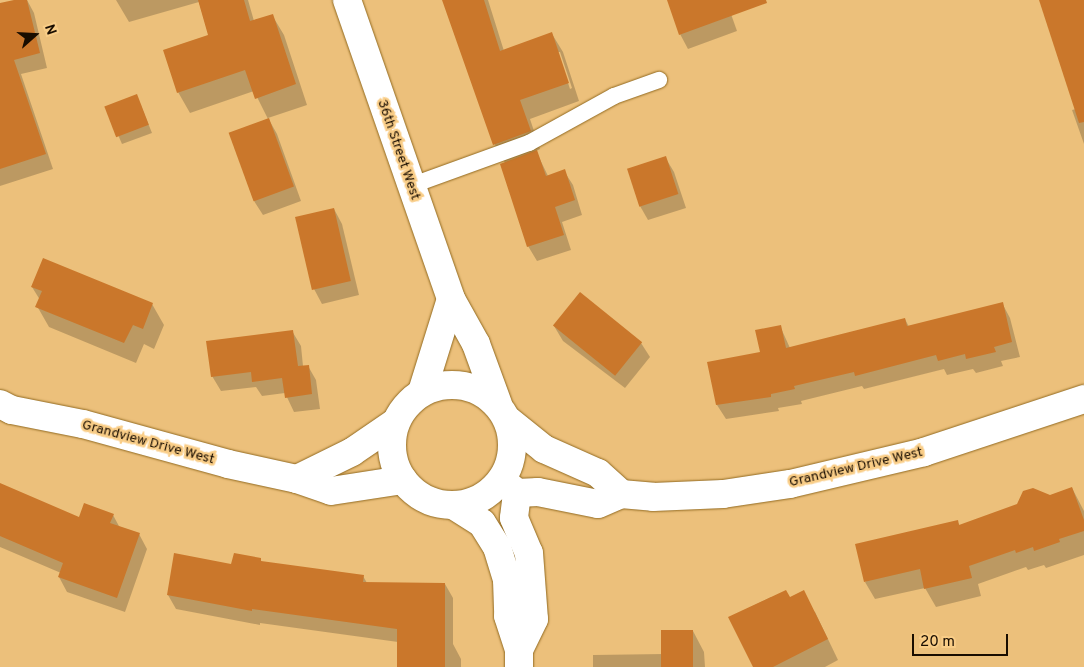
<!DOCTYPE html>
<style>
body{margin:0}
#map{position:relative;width:1084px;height:667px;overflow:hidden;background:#ecc07b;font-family:Overpass,sans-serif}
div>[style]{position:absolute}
.shadow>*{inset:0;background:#0003}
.building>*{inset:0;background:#ca772b;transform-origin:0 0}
.roads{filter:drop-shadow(0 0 1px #926a21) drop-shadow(0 0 1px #926a21)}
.lane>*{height:16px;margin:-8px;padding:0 8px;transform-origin:8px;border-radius:8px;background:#fff}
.street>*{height:28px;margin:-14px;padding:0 14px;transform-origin:14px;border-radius:14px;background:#fff}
.secondary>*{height:28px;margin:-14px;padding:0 14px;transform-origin:14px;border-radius:14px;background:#fff}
.secondary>.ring{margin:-14px;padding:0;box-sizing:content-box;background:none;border:28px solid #fff;border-radius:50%}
span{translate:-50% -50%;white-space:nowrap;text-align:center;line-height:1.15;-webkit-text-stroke:5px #f9cd87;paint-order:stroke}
.street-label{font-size:14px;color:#190d00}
.north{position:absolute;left:10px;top:10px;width:50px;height:50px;-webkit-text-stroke:4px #f9cd87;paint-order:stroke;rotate:71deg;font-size:14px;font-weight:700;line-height:20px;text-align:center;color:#190d00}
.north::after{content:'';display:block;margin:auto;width:18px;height:22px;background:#190d00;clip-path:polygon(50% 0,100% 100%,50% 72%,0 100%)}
.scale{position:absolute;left:912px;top:634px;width:96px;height:22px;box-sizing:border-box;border:2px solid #190d00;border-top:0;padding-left:6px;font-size:15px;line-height:18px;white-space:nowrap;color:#190d00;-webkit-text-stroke:4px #f9cd87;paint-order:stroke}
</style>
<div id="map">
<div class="shadow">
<div style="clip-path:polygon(19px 0,27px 0,34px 13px,47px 68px,21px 74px,53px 169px,0 186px,0 5px)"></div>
<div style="clip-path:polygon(116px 0,248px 0,254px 21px,272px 15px,284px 35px,307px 105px,268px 118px,277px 134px,301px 201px,263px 215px,254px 201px,230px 133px,268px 119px,254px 91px,190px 113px,178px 92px,209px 36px,199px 2px,129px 22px)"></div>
<div style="clip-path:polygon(evenodd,443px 0,488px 0,504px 51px,552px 34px,563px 52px,579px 101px,530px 119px,540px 149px,536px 151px,548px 176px,564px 171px,573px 185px,582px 215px,562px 222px,571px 250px,537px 261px,528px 246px,505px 163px,495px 145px,443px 0,558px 52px,560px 52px,572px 88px,570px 89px,558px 52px)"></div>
<div style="clip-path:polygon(672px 0,726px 0,737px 31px,688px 49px,680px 34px)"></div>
<div style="clip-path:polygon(1040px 0,1084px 0,1084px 144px,1072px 110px,1076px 109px)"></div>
<div style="clip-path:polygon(140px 103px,152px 133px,122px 144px,106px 107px)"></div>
<div style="clip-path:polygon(665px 157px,674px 172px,686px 208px,648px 220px,640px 206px,629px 169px)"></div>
<div style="clip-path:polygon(334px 209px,342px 224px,359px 295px,322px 304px,314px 289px)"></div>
<div style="clip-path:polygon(32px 287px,152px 304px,164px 325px,154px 349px,144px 344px,136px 363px,49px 327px,37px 306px,40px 300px)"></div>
<div style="clip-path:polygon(1002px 303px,1010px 318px,1020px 357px,1001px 361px,1003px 366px,976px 373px,973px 369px,947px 375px,944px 369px,864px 389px,862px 386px,801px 401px,802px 404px,778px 408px,779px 411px,726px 419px,717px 405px,708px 363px,761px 353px,780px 326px,790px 348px,905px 319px,909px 327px)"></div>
<div style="clip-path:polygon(554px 326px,641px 343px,650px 357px,625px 388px,563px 341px)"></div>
<div style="clip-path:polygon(292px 331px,301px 346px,303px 366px,308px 366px,316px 380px,320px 409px,294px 412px,285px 393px,262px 396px,256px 387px,221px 391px,212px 376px)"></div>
<div style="clip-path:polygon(0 485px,80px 519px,113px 515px,120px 528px,139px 534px,147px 549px,125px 612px,67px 592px,59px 577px,61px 573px,0 547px)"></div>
<div style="clip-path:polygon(1072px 488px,1084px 511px,1084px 555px,1046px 568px,1044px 565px,1028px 570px,1026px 567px,978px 584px,981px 596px,936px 607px,925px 588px,875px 599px,865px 582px,957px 521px,960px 526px)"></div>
<div style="clip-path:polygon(260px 559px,262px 562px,363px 576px,367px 583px,445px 584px,453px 598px,453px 644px,461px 659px,461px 667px,398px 667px,398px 642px,260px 623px,260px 625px,176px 609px,168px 595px,232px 565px)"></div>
<div style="clip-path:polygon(771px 597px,790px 598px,815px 612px,838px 660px,825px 667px,755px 667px,729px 618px)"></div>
<div style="clip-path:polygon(693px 631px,704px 652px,705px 667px,593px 667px,593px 655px,663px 654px)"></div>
</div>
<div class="building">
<div style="clip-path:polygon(14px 0,27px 0,40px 53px,14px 60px,46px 154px,0 169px,0 3px)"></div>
<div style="clip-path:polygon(198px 0,244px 0,250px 21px,273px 14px,296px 84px,255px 99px,245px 70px,177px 93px,163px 50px,208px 35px)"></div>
<div style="clip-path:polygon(442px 0,484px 0,500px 51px,552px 32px,569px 83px,520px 100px,531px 131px,493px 145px)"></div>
<div style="clip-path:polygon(667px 0,766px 0,767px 3px,679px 35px)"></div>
<div style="clip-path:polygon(1039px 0,1084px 0,1084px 122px,1079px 123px)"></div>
<div style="left:137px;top:94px;width:33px;height:35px;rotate:69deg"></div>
<div style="left:269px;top:118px;width:73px;height:43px;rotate:70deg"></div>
<div style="clip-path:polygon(537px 150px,546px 176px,565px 169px,575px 200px,555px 207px,564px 235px,527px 247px,500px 164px)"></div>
<div style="left:666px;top:156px;width:40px;height:41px;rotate:72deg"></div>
<div style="left:334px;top:208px;width:75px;height:40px;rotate:77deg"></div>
<div style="clip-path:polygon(43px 258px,153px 303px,143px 329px,133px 325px,124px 343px,35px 307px,42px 291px,31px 287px)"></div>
<div style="left:580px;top:292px;width:80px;height:43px;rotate:39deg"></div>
<div style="clip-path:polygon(1003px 302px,1012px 342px,994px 347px,996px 352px,966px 359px,965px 354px,938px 361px,936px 355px,855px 376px,854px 372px,794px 386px,795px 389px,771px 394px,771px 397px,716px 405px,707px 362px,760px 352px,755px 330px,781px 325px,786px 348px,905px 318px,907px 326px)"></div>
<div style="clip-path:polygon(293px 330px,298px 366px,309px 365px,312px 394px,285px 398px,282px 378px,252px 382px,251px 372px,211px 377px,206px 341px)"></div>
<div style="clip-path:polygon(0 483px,79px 517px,84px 503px,114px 514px,110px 523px,140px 533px,117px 598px,58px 577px,63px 563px,0 536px)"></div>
<div style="clip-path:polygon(1072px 487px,1084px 520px,1084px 531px,1059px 539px,1060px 542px,1034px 551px,1033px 547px,1016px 553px,1015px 550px,969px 566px,972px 578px,924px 589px,920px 569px,864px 582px,855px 544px,958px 520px,959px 525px,1017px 504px,1023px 491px,1033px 488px,1050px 495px)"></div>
<div style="clip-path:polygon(174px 553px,231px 564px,234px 553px,261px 558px,261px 561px,364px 575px,363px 582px,445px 583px,445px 667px,397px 667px,397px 629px,252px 609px,252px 611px,167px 595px)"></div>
<div style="clip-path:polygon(786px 590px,790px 597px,804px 590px,828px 639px,773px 667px,753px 667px,728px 617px)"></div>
<div style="left:661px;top:630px;width:32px;height:37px"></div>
</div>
<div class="roads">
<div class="lane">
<div style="left:410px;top:186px;width:127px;rotate:-19.9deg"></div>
<div style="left:529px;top:143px;width:97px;rotate:-28.9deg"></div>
<div style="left:614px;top:96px;width:48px;rotate:-19.6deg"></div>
</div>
<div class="street">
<div style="left:347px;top:0;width:317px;rotate:70.8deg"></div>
<div style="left:451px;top:299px;width:51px;rotate:60.9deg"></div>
<div style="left:476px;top:344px;width:64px;rotate:69.9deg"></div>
<div style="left:422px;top:392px;width:97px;rotate:-72.7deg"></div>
<div style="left:517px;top:493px;width:25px;rotate:97deg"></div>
<div style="left:514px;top:518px;width:38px;rotate:67deg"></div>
<div style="left:529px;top:553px;width:66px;rotate:85.7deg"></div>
<div style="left:534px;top:619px;width:34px;rotate:116deg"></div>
<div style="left:453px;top:505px;width:34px;rotate:32deg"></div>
<div style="left:482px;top:523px;width:28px;rotate:58deg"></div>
<div style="left:497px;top:547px;width:34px;rotate:73deg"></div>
<div style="left:507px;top:580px;width:36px;rotate:88deg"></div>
<div style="left:508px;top:616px;width:36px;rotate:72deg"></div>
<div style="left:519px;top:650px;width:17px;rotate:90deg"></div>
</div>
<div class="secondary">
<div class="ring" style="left:392px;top:385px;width:92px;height:92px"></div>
<div style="left:0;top:404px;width:13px;rotate:27deg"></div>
<div style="left:12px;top:410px;width:72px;rotate:11.2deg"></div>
<div style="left:83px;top:424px;width:150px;rotate:15.4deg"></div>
<div style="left:228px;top:464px;width:71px;rotate:12.3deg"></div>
<div style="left:297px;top:479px;width:36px;rotate:19deg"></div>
<div style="left:331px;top:491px;width:73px;rotate:-8.7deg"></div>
<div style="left:509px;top:421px;width:45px;rotate:38.7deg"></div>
<div style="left:544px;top:449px;width:59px;rotate:24deg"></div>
<div style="left:598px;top:473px;width:31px;rotate:42deg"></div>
<div style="left:297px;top:479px;width:61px;rotate:-26.1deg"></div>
<div style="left:352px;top:452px;width:53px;rotate:-34.3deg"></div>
<div style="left:502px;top:480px;width:20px;rotate:41deg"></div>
<div style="left:517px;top:493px;width:21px;rotate:-3deg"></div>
<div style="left:538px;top:492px;width:61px;rotate:11.3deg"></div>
<div style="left:598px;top:504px;width:25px;rotate:-23deg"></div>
<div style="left:621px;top:494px;width:32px;rotate:5deg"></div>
<div style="left:653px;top:497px;width:70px;rotate:-2.5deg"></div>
<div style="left:723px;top:494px;width:68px;rotate:-8.5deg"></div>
<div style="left:790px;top:484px;width:138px;rotate:-13.4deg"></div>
<div style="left:924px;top:452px;width:169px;rotate:-18.3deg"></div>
</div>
</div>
<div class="street-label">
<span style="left:398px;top:150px;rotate:71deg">36th Street West</span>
<span style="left:148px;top:443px;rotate:15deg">Grandview Drive West</span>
<span style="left:856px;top:468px;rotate:-13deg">Grandview Drive West</span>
</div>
<div class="north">N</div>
<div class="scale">20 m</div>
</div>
